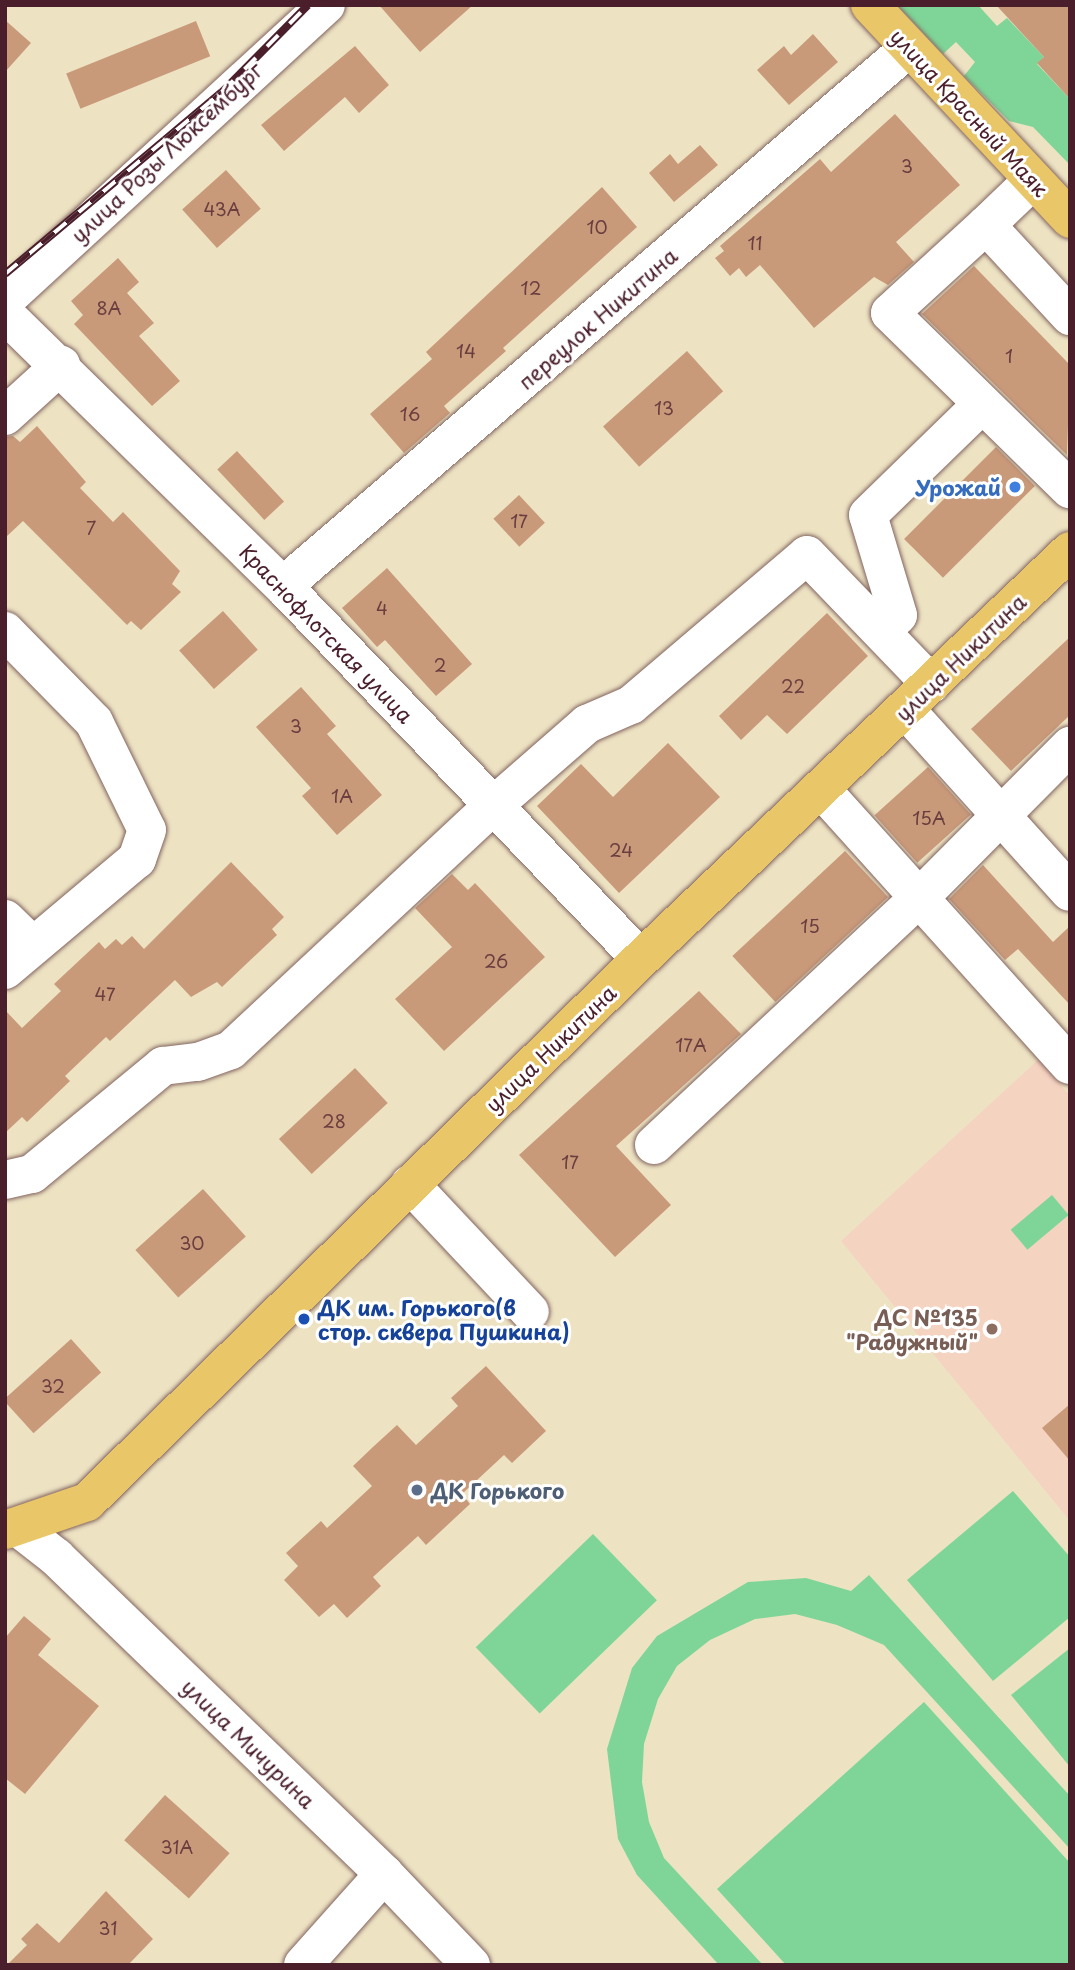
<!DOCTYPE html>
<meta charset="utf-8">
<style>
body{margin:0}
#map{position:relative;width:1075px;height:1970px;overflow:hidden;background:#ede3c3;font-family:"Playpen Sans",sans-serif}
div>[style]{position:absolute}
.built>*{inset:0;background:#f5d3c1}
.green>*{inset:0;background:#7fd598;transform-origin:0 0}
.building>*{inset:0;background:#c99a7a;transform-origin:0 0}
.roads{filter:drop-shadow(0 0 2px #836460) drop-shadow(0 0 2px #836460)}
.minor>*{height:38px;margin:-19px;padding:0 19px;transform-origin:19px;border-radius:19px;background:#fff}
.major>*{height:38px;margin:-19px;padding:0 19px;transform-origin:19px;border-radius:19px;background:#e9c769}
.rail>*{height:8px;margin-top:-4px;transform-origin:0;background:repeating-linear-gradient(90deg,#fff 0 16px,#4a1f2b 0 32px);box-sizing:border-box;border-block:2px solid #4a1f2b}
.dots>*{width:19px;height:19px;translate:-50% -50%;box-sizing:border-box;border:4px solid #fff;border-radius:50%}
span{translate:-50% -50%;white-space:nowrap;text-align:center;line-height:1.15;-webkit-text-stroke:6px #fff;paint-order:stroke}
.number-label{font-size:18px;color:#6a3e3f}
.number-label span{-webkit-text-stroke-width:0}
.street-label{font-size:21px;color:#4a1f2b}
.shop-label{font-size:21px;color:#366cbe;font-weight:700}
.right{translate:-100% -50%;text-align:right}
.transit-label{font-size:21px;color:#164399;font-weight:700}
.left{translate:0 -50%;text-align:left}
.education-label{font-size:21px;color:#785e54;font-weight:700}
.service-label{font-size:21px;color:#4e5e75;font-weight:700}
.frame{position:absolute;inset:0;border:7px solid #4a1f2b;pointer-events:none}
</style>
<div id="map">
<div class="built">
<div style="clip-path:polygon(1039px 1059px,1070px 1096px,1070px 1521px,841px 1241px)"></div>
</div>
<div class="green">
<div style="clip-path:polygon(897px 5px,978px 5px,997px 26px,1007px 18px,1044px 57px,1037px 64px,1070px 99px,1070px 165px,1033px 127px,1009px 121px,964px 76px,975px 62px,956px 42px,943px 54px)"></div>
<div style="left:1052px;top:1195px;width:26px;height:54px;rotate:50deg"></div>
<div style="clip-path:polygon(1013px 1491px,1070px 1557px,1070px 1617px,993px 1681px,907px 1580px)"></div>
<div style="left:593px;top:1534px;width:92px;height:163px;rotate:46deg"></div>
<div style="clip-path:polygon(869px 1575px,1070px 1796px,1070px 1849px,884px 1645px,837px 1625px,795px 1614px,755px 1619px,710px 1640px,677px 1666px,658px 1699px,644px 1744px,642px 1782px,649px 1822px,664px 1858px,763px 1965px,719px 1965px,637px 1875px,618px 1839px,607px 1749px,632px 1668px,657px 1636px,748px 1582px,806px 1578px,851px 1591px)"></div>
<div style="clip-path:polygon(1070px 1648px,1070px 1767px,1011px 1695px)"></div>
<div style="clip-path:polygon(924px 1702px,1070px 1863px,1070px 1965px,786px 1965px,717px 1889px)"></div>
</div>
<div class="building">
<div style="clip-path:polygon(379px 5px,473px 5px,420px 52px)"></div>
<div style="clip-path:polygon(996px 5px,1070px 5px,1070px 99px,1037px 63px,1044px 57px)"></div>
<div style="clip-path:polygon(5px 20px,31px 43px,5px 72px)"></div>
<div style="left:196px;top:21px;width:38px;height:140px;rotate:68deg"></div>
<div style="clip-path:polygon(813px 34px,838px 62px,789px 105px,757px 70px,784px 46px,791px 55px)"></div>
<div style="clip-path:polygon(355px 46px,389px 85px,359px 113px,345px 97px,284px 151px,261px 125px)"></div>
<div style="clip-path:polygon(895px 114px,960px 185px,896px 242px,914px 262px,888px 285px,874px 277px,814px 328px,760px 265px,746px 277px,739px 268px,730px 276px,715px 258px,724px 251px,720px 246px,820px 159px,831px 172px)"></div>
<div style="clip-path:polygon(700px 145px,718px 165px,674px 202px,649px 173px,670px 154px,678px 164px)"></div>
<div style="left:226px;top:170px;width:52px;height:59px;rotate:48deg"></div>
<div style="clip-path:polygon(602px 187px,637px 227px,503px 348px,506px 351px,444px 406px,450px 413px,404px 453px,370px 414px,432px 359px,426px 352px)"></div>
<div style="clip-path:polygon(118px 258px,139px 282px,127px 293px,154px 323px,139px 336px,180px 381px,152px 406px,74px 324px,83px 315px,71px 301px)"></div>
<div style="clip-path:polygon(974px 266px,1070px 365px,1067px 455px,922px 314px)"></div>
<div style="left:687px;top:351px;width:54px;height:113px;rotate:48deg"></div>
<div style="clip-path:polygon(37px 426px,86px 482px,80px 488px,113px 522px,123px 512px,180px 571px,172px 584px,181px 592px,141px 630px,131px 621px,127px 625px,23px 521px,5px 538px,5px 437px,13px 436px,20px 442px)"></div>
<div style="left:996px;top:447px;width:55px;height:130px;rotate:45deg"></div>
<div style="left:237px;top:451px;width:69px;height:27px;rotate:47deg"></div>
<div style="left:519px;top:495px;width:38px;height:35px;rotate:47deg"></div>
<div style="clip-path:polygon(387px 568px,472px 664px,436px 696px,385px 640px,377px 647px,342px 608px)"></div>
<div style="left:223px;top:611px;width:52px;height:59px;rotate:48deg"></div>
<div style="clip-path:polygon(827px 613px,868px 656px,787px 734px,767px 715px,741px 740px,719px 716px)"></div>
<div style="clip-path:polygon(1070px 637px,1070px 715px,1011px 771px,971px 729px)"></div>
<div style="clip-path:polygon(301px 687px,336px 726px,327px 734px,382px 795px,337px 835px,302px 796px,311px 788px,256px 727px)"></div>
<div style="clip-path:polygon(668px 743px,720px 797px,619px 893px,537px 806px,581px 764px,613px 797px)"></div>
<div style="left:928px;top:767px;width:64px;height:72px;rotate:48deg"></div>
<div style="left:845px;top:851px;width:63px;height:154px;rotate:47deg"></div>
<div style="clip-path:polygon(231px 862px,284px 917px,272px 929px,277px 935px,222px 987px,217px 982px,191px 997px,175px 980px,110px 1041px,106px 1037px,65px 1076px,70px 1081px,27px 1122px,22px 1117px,5px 1133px,5px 1010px,22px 1028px,61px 991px,54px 984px,99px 942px,105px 949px,116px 939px,122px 945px,132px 936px,144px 949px)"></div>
<div style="clip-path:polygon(983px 865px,1053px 942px,1070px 926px,1070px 1005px,1018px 949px,1005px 960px,949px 899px)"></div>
<div style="clip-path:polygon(452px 874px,468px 890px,475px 883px,545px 957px,444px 1051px,395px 999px,452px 947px,415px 908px)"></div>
<div style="clip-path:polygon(699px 991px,741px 1034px,616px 1146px,671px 1205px,615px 1257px,519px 1155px)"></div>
<div style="left:355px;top:1068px;width:48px;height:104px;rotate:47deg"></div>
<div style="left:203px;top:1189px;width:64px;height:91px;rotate:48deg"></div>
<div style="left:71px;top:1339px;width:45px;height:91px;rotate:48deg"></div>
<div style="clip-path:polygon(486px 1366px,546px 1431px,512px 1463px,504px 1455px,462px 1494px,470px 1504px,426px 1545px,418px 1536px,373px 1577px,381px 1586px,347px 1618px,334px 1604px,319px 1617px,284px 1580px,298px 1566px,286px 1553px,321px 1521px,327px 1528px,372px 1486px,353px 1466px,374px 1446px,397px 1425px,416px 1445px,458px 1406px,451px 1398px)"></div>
<div style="clip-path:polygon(1070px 1404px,1070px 1461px,1042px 1428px)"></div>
<div style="clip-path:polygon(24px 1616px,51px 1639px,38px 1655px,99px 1706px,25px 1794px,5px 1778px,5px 1638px)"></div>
<div style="left:165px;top:1795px;width:87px;height:61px;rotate:42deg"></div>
<div style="clip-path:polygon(106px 1891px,153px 1939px,128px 1965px,7px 1965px,27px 1945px,21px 1939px,37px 1923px,59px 1943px)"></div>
</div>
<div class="roads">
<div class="minor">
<div style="left:1033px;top:180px;width:65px;rotate:136.2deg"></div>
<div style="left:986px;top:225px;width:124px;rotate:47.3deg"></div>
<div style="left:986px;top:225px;width:130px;rotate:137.5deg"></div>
<div style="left:890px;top:313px;width:252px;rotate:44.4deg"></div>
<div style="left:5px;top:300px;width:436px;rotate:-42.6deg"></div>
<div style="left:5px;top:314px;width:389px;rotate:44.4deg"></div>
<div style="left:283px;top:586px;width:517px;rotate:46.18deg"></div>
<div style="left:5px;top:416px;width:76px;rotate:-42.3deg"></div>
<div style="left:283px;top:586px;width:825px;rotate:-40.68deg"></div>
<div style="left:5px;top:631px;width:127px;rotate:45.6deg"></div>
<div style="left:94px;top:722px;width:120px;rotate:63.9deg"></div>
<div style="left:147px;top:830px;width:31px;rotate:109deg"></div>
<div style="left:137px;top:859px;width:172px;rotate:139.9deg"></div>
<div style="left:881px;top:631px;width:23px;rotate:-43deg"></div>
<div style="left:898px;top:615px;width:104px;rotate:-106.7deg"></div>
<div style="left:868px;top:515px;width:158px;rotate:-44.2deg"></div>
<div style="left:905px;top:709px;width:246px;rotate:48deg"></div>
<div style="left:822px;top:790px;width:370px;rotate:48deg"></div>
<div style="left:5px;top:919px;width:37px;rotate:44deg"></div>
<div style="left:654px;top:1145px;width:364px;rotate:-43deg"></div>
<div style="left:920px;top:897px;width:213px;rotate:-45.2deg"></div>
<div style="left:5px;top:1180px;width:28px;rotate:-13deg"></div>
<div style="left:32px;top:1174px;width:170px;rotate:-39.5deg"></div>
<div style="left:163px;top:1066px;width:35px;rotate:-7deg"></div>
<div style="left:198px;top:1062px;width:35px;rotate:-20deg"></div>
<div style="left:231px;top:1050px;width:358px;rotate:-43deg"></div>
<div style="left:493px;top:806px;width:125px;rotate:-41.1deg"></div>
<div style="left:587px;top:724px;width:48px;rotate:-23.4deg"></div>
<div style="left:631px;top:705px;width:231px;rotate:-40.4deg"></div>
<div style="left:807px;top:555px;width:179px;rotate:46.1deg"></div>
<div style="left:410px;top:1184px;width:175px;rotate:46.8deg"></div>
<div style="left:20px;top:1529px;width:46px;rotate:37.9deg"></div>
<div style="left:56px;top:1557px;width:456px;rotate:44deg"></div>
<div style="left:384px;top:1874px;width:126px;rotate:46.3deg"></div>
<div style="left:303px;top:1965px;width:122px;rotate:-48.3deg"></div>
</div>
<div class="major">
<div style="left:870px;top:5px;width:293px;rotate:46.9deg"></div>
<div style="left:5px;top:1530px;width:87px;rotate:-18.9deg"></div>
<div style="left:87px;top:1502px;width:776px;rotate:-44.43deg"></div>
<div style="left:641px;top:959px;width:592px;rotate:-43.56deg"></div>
</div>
</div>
<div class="rail">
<div style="left:5px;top:274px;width:283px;rotate:-40deg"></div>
<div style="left:222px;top:92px;width:122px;rotate:-45.3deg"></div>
</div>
<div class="dots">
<div style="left:1015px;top:487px;background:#3f7fe0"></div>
<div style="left:304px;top:1319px;background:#1a4fb4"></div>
<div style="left:992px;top:1329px;background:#8d6e63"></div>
<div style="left:417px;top:1490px;background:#5c6f8a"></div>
</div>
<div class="number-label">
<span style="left:907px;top:166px">3</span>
<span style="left:222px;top:209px">43А</span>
<span style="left:597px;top:227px">10</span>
<span style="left:755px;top:243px">11</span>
<span style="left:531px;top:288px">12</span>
<span style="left:109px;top:308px">8А</span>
<span style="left:466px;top:351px">14</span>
<span style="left:1009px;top:356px">1</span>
<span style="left:664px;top:408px">13</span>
<span style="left:410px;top:414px">16</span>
<span style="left:519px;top:521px">17</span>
<span style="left:91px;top:528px">7</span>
<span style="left:382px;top:608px">4</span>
<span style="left:440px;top:665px">2</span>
<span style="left:793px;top:686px">22</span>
<span style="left:296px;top:726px">3</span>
<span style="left:342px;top:796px">1А</span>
<span style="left:929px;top:818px">15А</span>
<span style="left:621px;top:850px">24</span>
<span style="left:810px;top:926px">15</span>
<span style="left:496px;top:961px">26</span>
<span style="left:105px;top:994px">47</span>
<span style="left:691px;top:1045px">17А</span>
<span style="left:334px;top:1121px">28</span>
<span style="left:570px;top:1162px">17</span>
<span style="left:192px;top:1243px">30</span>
<span style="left:53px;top:1386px">32</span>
<span style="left:177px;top:1847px">31А</span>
<span style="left:108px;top:1928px">31</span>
</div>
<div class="street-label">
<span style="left:970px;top:112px;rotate:47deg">улица Красный Маяк</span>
<span style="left:166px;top:152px;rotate:-43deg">улица Розы Люксембург</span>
<span style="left:597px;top:318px;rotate:-41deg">переулок Никитина</span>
<span style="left:327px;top:633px;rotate:46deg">Краснофлотская улица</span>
<span style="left:960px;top:657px;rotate:-44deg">улица Никитина</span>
<span style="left:550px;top:1048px;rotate:-44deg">улица Никитина</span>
<span style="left:249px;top:1743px;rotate:44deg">улица Мичурина</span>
</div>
<div class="shop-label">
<span class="right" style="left:1001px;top:487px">Урожай</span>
</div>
<div class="transit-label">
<span class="left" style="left:318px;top:1319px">ДК им. Горького(в<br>стор. сквера Пушкина)</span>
</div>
<div class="education-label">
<span class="right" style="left:978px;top:1329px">ДС №135<br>"Радужный"</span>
</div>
<div class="service-label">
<span class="left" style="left:431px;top:1490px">ДК Горького</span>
</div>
<div class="frame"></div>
</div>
